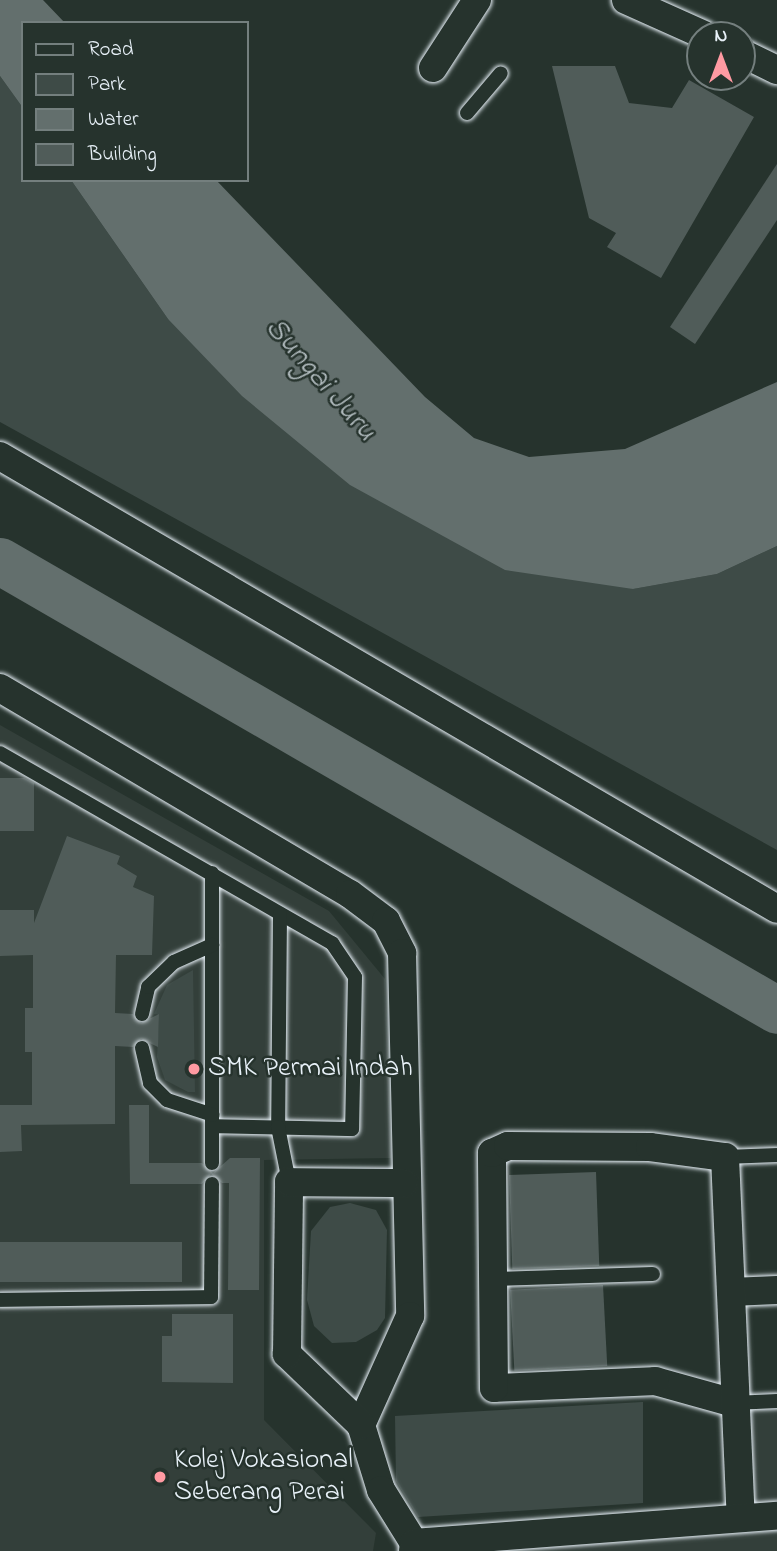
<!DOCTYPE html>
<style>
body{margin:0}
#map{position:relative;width:777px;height:1551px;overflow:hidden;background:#26332d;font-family:"Indie Flower",sans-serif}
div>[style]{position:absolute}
.built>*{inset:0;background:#333f3a}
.green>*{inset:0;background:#3e4b47}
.water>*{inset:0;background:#636f6d}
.river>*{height:47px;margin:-23.5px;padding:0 23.5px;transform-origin:23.5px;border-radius:23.5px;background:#636f6d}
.building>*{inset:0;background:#505c59;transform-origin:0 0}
.roads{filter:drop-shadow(0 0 2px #e8f1f8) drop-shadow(0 0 2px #e8f1f8)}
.lane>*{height:14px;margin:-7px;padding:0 7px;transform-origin:7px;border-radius:7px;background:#26332d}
.street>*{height:28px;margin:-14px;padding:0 14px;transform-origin:14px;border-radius:14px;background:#26332d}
.dots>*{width:19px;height:19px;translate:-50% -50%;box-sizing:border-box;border:4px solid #26332d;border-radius:50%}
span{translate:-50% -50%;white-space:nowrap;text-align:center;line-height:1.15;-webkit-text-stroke:5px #26332d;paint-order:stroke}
.poi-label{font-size:28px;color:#e8f1f8}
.left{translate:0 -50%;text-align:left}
.water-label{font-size:30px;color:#b3bdc0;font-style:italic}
.legend{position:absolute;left:21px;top:21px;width:228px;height:161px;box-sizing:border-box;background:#26332d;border:2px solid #747f7e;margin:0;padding:9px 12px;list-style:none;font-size:21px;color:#e8f1f8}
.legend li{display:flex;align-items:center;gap:14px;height:35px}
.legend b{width:35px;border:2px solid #747f7e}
.north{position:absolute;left:686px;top:21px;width:70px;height:70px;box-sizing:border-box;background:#26332d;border:2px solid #747f7e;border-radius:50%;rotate:0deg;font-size:19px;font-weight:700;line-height:28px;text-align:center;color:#e8f1f8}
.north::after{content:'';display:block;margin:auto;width:24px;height:32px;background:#ff9aa2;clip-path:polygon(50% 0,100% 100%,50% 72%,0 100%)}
</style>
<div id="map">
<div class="built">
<div style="clip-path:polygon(0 725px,329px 911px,385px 979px,391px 1158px,264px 1160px,264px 1420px,376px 1533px,373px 1551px,0 1551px)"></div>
<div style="clip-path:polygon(777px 1401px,777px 1551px,446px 1551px,741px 1518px,734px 1403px)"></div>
</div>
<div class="green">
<div style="clip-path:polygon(0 76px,23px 108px,23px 180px,71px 180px,168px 319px,633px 589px,717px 574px,777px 546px,777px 850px,0 422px)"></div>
<div style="clip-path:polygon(193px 970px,195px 1092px,188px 1092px,165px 1080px,157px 1057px,159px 1015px,154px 1014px,167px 985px)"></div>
<div style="clip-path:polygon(350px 1203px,376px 1210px,387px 1230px,385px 1318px,377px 1330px,356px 1342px,332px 1343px,314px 1326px,307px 1300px,311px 1231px,330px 1207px)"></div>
<div style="clip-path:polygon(643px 1402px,643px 1503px,418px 1517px,396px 1481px,395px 1416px)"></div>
</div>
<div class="water">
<div style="clip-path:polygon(0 0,43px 0,65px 23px,23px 23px,23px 108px,0 76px)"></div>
<div style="clip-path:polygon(71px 180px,216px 180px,425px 397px,474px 438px,529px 457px,625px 449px,777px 382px,777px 546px,717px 574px,633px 589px,505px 570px,350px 485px,242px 396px,168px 319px)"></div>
</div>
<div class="river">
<div style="left:0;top:561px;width:897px;rotate:30.02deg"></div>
</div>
<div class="building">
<div style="clip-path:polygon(552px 66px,615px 66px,629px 103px,672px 108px,689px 80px,754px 117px,661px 278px,607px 247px,616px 233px,589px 218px)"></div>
<div style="clip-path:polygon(777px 164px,777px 220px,695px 344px,670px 327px)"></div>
<div style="clip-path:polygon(0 778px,24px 778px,34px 783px,34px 831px,0 831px)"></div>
<div style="clip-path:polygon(67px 836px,120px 856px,117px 864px,137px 876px,133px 887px,154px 896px,152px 955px,116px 955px,115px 1013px,133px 1014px,141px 1023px,159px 1014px,158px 1047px,141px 1039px,133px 1047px,115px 1046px,115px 1124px,21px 1125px,22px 1151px,0 1152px,0 1105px,32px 1105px,32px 1052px,25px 1052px,25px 1008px,33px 1008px,33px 955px,0 956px,0 910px,34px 910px,34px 923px)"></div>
<div style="clip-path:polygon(129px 1105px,149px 1105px,149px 1163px,202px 1163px,213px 1173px,230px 1158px,260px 1158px,259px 1290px,228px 1290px,229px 1183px,222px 1183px,211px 1174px,202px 1184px,130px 1184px)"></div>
<div style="left:596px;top:1172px;width:94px;height:87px;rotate:88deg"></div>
<div style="left:0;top:1242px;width:182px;height:40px"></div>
<div style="left:603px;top:1285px;width:81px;height:93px;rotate:87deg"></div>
<div style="clip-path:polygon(172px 1314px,233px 1314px,233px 1383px,162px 1382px,162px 1336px,172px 1336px)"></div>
</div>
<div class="roads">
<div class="lane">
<div style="left:467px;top:113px;width:52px;rotate:-49.6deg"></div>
<div style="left:0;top:753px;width:383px;rotate:29.8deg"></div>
<div style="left:332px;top:943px;width:41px;rotate:55.9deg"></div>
<div style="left:355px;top:977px;width:152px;rotate:91.1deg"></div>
<div style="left:352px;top:1129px;width:139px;rotate:-178.8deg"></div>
<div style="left:212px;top:873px;width:290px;rotate:90deg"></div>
<div style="left:280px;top:914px;width:213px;rotate:90.5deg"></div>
<div style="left:278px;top:1127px;width:56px;rotate:78.7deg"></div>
<div style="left:142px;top:1014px;width:28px;rotate:-77deg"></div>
<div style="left:148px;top:987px;width:36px;rotate:-44deg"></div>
<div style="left:174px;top:962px;width:42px;rotate:-24.1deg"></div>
<div style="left:142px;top:1048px;width:36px;rotate:77deg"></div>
<div style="left:150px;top:1083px;width:24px;rotate:45deg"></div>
<div style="left:167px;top:1100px;width:48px;rotate:18.1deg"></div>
<div style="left:725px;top:1157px;width:52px;rotate:-2.2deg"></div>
<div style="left:494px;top:1279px;width:159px;rotate:-1.8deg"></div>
<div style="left:0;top:1300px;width:211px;rotate:-0.8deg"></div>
<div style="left:211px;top:1297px;width:113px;rotate:-89.5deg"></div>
<div style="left:734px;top:1403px;width:43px;rotate:-2.7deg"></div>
</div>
<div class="street">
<div style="left:626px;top:0;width:85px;rotate:24.2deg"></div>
<div style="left:742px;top:53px;width:39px;rotate:26deg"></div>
<div style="left:433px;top:68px;width:81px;rotate:-57.1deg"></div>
<div style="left:0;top:456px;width:899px;rotate:30.24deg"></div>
<div style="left:0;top:688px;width:406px;rotate:30.5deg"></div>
<div style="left:350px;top:894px;width:45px;rotate:36.9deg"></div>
<div style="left:386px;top:921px;width:36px;rotate:63deg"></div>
<div style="left:402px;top:953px;width:363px;rotate:88.7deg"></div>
<div style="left:410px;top:1316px;width:120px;rotate:114.2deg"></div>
<div style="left:361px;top:1425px;width:68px;rotate:72.9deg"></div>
<div style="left:381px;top:1490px;width:62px;rotate:58.1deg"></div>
<div style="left:731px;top:1292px;width:46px;rotate:-2.5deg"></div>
<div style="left:734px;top:1403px;width:82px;rotate:-164.4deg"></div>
<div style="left:655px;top:1381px;width:161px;rotate:177.5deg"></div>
<div style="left:494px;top:1388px;width:235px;rotate:-90.5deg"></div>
<div style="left:492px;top:1153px;width:17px;rotate:-24deg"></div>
<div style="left:508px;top:1146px;width:142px;rotate:0.4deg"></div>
<div style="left:650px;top:1147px;width:76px;rotate:7.6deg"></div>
<div style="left:725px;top:1157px;width:361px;rotate:87.5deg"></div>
<div style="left:361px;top:1425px;width:103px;rotate:-136.2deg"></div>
<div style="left:287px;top:1354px;width:172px;rotate:-89.3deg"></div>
<div style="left:289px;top:1182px;width:115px;rotate:0.5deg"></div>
<div style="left:413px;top:1551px;width:8px;rotate:-83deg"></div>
<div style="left:414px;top:1543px;width:364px;rotate:-4.3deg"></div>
</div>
</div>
<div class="dots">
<div style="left:194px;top:1069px;background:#ff9aa2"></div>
<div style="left:160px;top:1477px;background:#ff9aa2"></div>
</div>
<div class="poi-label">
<span class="left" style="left:208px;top:1069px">SMK Permai Indah</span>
<span class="left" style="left:174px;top:1477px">Kolej Vokasional<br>Seberang Perai</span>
</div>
<div class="water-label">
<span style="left:320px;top:380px;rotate:49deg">Sungai Juru</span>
</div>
<ul class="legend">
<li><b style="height:9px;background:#26332d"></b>Road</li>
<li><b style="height:19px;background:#3e4b47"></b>Park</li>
<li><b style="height:19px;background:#636f6d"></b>Water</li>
<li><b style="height:19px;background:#505c59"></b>Building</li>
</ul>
<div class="north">N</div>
</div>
